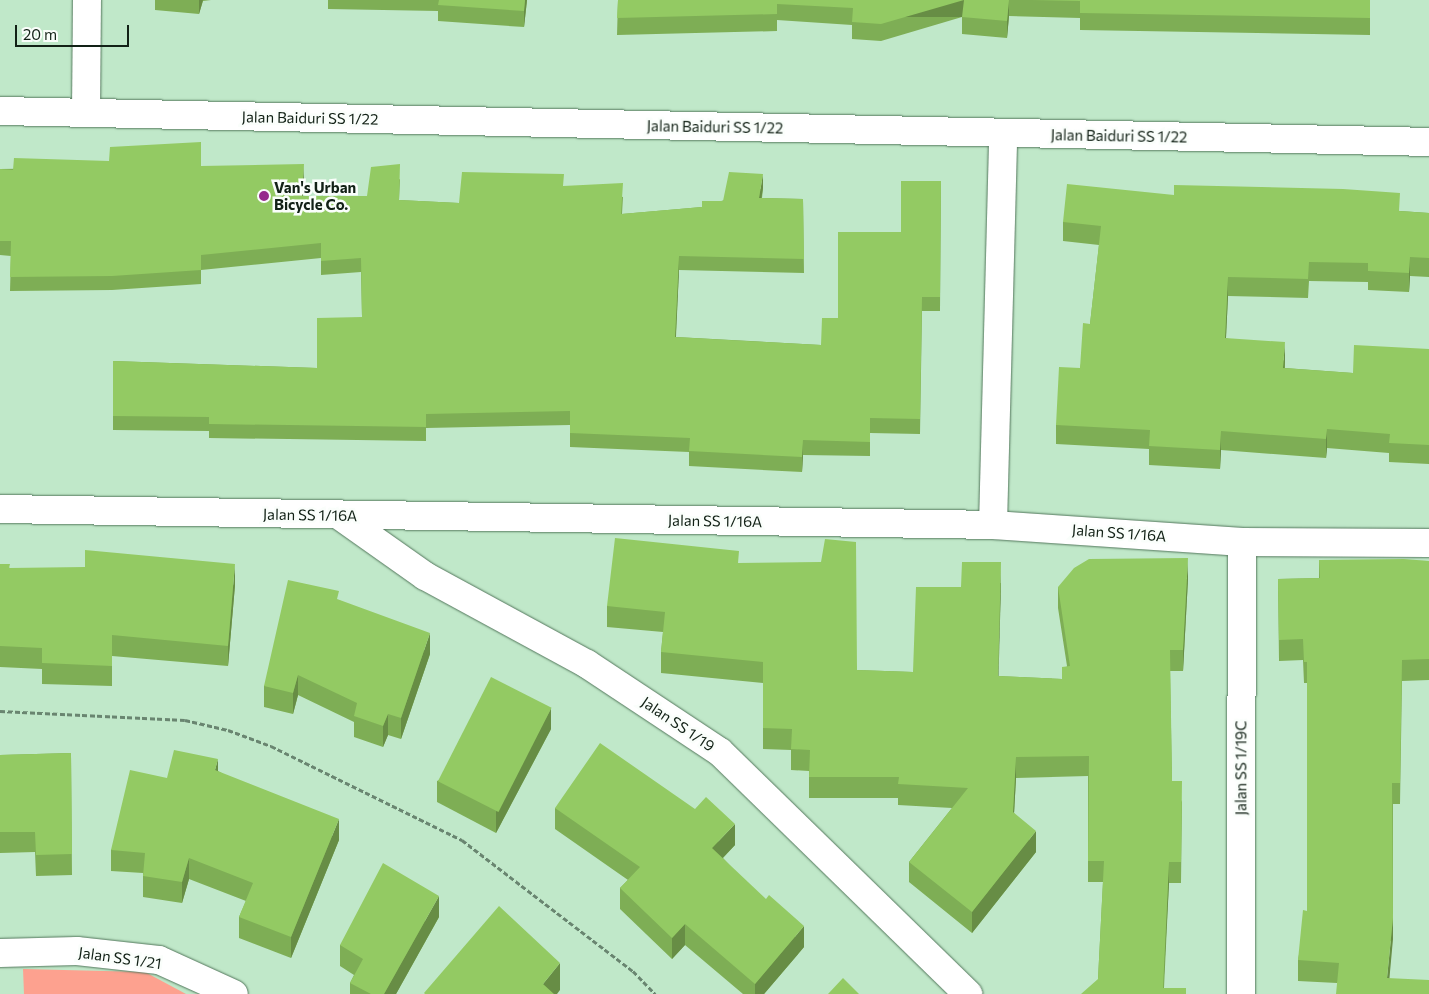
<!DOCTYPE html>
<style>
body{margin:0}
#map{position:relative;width:1429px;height:994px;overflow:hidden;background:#c0e8c9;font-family:Commissioner,sans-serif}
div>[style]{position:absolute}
.green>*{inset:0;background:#fda18f}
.path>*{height:3px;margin-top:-1.5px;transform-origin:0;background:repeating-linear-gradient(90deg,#698570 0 5px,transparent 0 7.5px)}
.roads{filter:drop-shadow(0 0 1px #53775c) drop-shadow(0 0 1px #53775c)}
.minor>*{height:28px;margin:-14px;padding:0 14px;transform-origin:14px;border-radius:14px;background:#fff}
.wall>*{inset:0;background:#7eae55}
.shaded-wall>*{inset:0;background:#678d45;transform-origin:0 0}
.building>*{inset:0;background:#93ca63;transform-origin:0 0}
.dots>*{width:14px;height:14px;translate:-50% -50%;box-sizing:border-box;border:2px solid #fafefb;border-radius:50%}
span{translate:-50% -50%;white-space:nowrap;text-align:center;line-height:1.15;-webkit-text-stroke:5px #fafefb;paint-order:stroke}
.street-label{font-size:15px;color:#122116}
.poi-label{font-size:15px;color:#122116;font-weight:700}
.left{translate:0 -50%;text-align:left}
.scale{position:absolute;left:15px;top:25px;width:114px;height:22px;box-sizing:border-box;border:2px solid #122116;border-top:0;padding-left:6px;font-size:15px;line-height:18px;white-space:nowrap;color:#122116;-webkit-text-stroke:4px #fafefb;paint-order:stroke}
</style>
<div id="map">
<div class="green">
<div style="clip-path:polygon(23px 969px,145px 972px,186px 994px,24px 994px)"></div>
</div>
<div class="path">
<div style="left:0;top:711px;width:185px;rotate:2.8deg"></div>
<div style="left:185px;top:720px;width:44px;rotate:13.1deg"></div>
<div style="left:228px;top:730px;width:46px;rotate:20.4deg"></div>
<div style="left:271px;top:746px;width:213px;rotate:26.2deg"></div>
<div style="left:462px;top:840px;width:215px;rotate:37.5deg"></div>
<div style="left:633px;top:971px;width:32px;rotate:46deg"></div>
</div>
<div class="roads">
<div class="minor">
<div style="left:0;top:111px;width:1429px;rotate:1.24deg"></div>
<div style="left:86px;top:113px;width:113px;rotate:-89.5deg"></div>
<div style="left:0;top:509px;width:993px;rotate:0.92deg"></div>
<div style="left:993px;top:525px;width:250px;rotate:3.9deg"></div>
<div style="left:1242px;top:542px;width:187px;rotate:0.3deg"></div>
<div style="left:340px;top:516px;width:104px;rotate:35.2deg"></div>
<div style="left:425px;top:576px;width:184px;rotate:28.5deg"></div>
<div style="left:587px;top:664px;width:159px;rotate:33.5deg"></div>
<div style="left:720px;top:752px;width:347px;rotate:44.3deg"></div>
<div style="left:993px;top:525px;width:392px;rotate:-88.5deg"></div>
<div style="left:0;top:953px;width:77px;rotate:-1.5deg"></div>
<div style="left:77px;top:951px;width:82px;rotate:6.3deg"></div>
<div style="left:159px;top:960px;width:82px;rotate:24.4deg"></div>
<div style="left:1241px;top:994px;width:452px;rotate:-89.9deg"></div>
</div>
</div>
<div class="wall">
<div style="clip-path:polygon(155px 0,211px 0,203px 1px,199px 14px,155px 10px)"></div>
<div style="clip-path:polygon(328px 0,527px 0,524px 27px,438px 21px,438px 11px,328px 9px)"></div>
<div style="clip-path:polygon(618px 0,1370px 0,1370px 35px,1080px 30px,1080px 18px,1009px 16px,1007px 38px,962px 34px,962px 17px,881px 41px,852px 39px,852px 25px,777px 20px,777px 31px,617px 35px)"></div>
<div style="clip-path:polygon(201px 166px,304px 178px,303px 196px,367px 196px,400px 179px,399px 200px,459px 203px,564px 186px,623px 197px,622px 214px,702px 207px,763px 188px,762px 198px,803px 199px,804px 273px,679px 270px,676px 337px,821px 345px,838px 318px,901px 232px,941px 181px,940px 311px,922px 311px,920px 434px,870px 433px,870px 456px,803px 455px,802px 472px,689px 466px,689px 452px,570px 447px,570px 425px,426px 428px,426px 441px,209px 438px,209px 431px,113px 430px,113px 361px,317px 368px,362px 317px,361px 272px,321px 275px,321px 258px,201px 270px,201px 284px,112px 290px,10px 291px,11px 256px,0 255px,0 169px)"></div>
<div style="clip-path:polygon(1174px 195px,1429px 213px,1429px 277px,1410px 276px,1409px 292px,1368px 290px,1368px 282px,1309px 281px,1308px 298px,1228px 296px,1226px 338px,1285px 361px,1285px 368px,1353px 373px,1429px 349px,1429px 464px,1389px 462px,1389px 453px,1327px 448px,1326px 458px,1221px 450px,1220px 469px,1149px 465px,1149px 449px,1056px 444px,1056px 425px,1080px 368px,1090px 324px,1099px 245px,1063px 241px,1063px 222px)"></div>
<div style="clip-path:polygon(1319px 560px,1429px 561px,1429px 680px,1402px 681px,1400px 804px,1393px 804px,1393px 939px,1337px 983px,1298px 981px,1298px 960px,1307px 911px,1307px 683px,1304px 683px,1303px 660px,1279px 661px,1278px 579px,1319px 578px)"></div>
<div style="clip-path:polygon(739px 563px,857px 670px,913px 672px,961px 587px,1001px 583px,998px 676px,1062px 679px,1067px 666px,1058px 608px,1058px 587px,1188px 579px,1183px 671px,1170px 671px,1172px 781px,1182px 802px,1181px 883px,1169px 883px,1164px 988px,1186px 994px,1098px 979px,1103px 882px,1088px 882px,1088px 776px,1016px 778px,1014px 813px,1036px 852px,972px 933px,909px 882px,909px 862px,952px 808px,898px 805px,898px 798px,809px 798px,809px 771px,791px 770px,791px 750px,763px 749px,763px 683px,661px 673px,661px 652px,663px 632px,607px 627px,607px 606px)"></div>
<div style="clip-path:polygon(0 564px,10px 568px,235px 585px,228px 666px,112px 656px,112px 686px,42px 684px,42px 669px,0 667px)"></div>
<div style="clip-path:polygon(339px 600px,430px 654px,401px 739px,388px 735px,383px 747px,354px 737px,354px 722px,298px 695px,293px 714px,264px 707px,264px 686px)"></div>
<div style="clip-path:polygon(551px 729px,496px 833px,437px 802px,437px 781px)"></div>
<div style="clip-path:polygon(71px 753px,72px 875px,36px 876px,35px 852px,0 853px,0 755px)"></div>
<div style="clip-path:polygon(218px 771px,339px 840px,291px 958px,239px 938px,239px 917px,246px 901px,189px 879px,182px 903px,143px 897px,143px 873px,111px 871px,111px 850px,167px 778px)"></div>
<div style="clip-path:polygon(555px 808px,735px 845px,723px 858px,804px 947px,764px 994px,743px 994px,685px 945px,672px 959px,620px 909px,620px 888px,628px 880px,555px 829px)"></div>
<div style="clip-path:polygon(439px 917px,396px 994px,350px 994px,350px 983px,354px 975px,340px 966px,340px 945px)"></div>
</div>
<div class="shaded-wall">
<div style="clip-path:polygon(199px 0,203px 0,199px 14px)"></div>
<div style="clip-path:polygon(525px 0,527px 0,524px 27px,524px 11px)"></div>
<div style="left:964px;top:0;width:17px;height:86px;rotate:90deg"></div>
<div style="clip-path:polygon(1009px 0,1009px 16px,1007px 38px,1007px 21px)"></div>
<div style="clip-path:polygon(304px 164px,304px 178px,302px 210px,302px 196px)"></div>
<div style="clip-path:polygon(763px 174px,763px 188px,759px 212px,759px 198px)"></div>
<div style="clip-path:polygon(679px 256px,679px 270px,675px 352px,675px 337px)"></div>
<div style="clip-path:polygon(1410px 257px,1410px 276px,1409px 292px,1409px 273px)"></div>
<div style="clip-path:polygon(1228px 277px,1228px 296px,1225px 357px,1225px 338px)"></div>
<div style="clip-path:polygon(1285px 342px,1285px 361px,1283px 387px,1283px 368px)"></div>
<div style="clip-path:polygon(1327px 429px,1327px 448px,1326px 458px,1326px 439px)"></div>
<div style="clip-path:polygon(1221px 431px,1221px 450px,1220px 469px,1220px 450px)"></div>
<div style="clip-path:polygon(803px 440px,803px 455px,802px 472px,802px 457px)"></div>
<div style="clip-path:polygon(1188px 558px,1188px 579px,1183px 671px,1183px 650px)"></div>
<div style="clip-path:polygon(1001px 562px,1001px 583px,998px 697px,998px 676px)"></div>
<div style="clip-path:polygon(235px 564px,235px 585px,228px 666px,228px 646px)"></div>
<div style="clip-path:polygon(430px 633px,430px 654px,401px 739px,401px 718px)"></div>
<div style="clip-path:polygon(298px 675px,298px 695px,293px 714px,293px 693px)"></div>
<div style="clip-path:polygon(551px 708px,551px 729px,496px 833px,496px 812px)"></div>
<div style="clip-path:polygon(388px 714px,388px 735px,383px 747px,383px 726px)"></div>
<div style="clip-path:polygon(1016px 757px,1016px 778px,1013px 833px,1013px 812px)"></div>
<div style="clip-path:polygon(218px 759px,218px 780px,215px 770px)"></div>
<div style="clip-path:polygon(339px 819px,339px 840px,291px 958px,291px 937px)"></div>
<div style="clip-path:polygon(735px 824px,735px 845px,712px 869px,712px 848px)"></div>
<div style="clip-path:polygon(1036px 831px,1036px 852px,972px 933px,972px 912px)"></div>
<div style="clip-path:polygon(189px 858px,189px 879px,182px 903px,182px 882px)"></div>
<div style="clip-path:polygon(1169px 862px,1169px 883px,1163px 994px)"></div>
<div style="clip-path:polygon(439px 896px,439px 917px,396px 994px,384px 994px)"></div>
<div style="clip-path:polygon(1393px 918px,1393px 939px,1388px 994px,1387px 978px)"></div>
<div style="clip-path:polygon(685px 924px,685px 945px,672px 959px,672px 938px)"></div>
<div style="clip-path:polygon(804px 926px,804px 947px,764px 994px,755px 994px,755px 984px)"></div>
<div style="clip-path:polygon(560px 963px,560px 990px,557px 994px,543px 994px,543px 984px)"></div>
</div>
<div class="building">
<div style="clip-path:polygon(439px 0,525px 0,524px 11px,438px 5px)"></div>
<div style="clip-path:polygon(618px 0,1009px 0,1007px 21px,962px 17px,964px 0,881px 24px,852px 22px,853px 8px,777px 4px,777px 14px,617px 18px)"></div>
<div style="clip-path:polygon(1032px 0,1370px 0,1370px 18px,1080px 13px,1080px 1px)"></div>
<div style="clip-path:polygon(201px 142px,201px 166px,304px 164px,302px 196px,367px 196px,371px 167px,400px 164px,399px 200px,459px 203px,462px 172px,564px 174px,563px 186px,623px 183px,621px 214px,702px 207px,702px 201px,723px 201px,729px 172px,763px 174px,759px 198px,803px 199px,804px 259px,679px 256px,675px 337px,821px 345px,822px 318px,838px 318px,838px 232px,901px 232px,901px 181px,941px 181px,940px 297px,922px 297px,920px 419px,870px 418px,870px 442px,803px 440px,802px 457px,689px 451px,690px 438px,570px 433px,570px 411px,426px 414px,426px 427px,209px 424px,209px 417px,113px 416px,113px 361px,317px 368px,317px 318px,362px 317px,361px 258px,321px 261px,321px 243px,201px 255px,201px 270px,112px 276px,10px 277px,11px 241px,0 241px,0 169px,13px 170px,14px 158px,109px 161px,110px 147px)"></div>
<div style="clip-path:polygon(1067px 184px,1174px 195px,1174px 185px,1343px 189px,1400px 193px,1399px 211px,1429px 213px,1429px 258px,1410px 257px,1409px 273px,1368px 271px,1368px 263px,1309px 262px,1308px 279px,1228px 277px,1225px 338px,1285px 342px,1283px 368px,1353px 373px,1354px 345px,1429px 349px,1429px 445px,1389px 443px,1390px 434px,1327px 429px,1326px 439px,1221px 431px,1220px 450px,1149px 446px,1150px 430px,1056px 425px,1059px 367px,1080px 368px,1083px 323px,1090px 324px,1101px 226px,1063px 222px)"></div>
<div style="clip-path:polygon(615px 538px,739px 551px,738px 563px,821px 562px,825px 539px,856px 542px,857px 670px,913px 672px,916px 587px,961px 587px,962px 562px,1001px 562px,998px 676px,1062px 679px,1062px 667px,1070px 666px,1058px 587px,1074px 568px,1089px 559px,1188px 558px,1183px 650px,1170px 650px,1172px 781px,1182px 781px,1181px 862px,1169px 862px,1163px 988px,1186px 988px,1186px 994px,1081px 994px,1098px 979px,1104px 861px,1088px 861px,1089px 756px,1016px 757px,1013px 812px,1036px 831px,972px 912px,909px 862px,968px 788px,898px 784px,899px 777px,809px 777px,810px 750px,791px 749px,792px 729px,763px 728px,763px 662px,661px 652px,665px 612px,607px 606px)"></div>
<div style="clip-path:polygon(85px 550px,235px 564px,228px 646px,112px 635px,112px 666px,42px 663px,42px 648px,0 646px,0 564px,10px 564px,9px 568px,85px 567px)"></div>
<div style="clip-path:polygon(1404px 559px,1429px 561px,1429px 659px,1402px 660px,1400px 783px,1392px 783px,1393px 918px,1387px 978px,1429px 980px,1429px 994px,1336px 994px,1339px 963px,1298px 960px,1303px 910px,1307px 911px,1307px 662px,1304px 662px,1303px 639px,1279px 640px,1278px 579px,1320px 578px,1319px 560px)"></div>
<div style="clip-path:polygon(288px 580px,339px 591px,337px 599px,430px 633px,401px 718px,388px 714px,383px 726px,354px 716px,357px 703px,298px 675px,293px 693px,264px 686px)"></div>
<div style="left:491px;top:677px;width:68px;height:117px;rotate:27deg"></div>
<div style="clip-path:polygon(600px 743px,695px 809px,706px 797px,735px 824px,712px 848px,766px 899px,769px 895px,804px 926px,755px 984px,685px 924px,672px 938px,620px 888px,640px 867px,555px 808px)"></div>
<div style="clip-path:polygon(174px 750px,218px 759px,215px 770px,339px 819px,291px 937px,239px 917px,253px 883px,189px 858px,182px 882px,143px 876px,145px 853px,111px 850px,130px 770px,167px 778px)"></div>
<div style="clip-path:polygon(71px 753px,72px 854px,36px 855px,35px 832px,0 832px,0 755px)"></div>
<div style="clip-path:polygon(383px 863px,439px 896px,384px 994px,371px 994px,350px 983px,363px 959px,340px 945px)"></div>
<div style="clip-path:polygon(499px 906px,560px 963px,543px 984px,554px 994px,425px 994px,424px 993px)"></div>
<div style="clip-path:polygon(843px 978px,859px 994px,828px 994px)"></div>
</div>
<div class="dots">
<div style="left:264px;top:196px;background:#962b8c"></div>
</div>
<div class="street-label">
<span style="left:310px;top:118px;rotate:1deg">Jalan Baiduri SS 1/22</span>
<span style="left:715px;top:127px;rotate:1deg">Jalan Baiduri SS 1/22</span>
<span style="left:1119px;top:136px;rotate:1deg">Jalan Baiduri SS 1/22</span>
<span style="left:310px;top:515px;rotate:1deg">Jalan SS 1/16A</span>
<span style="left:715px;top:521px;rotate:1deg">Jalan SS 1/16A</span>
<span style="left:1119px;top:533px;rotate:4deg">Jalan SS 1/16A</span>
<span style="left:678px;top:724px;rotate:34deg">Jalan SS 1/19</span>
<span style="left:1241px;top:768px;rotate:-90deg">Jalan SS 1/19C</span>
<span style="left:120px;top:958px;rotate:8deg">Jalan SS 1/21</span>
</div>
<div class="poi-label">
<span class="left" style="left:274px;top:196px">Van's Urban<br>Bicycle Co.</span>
</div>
<div class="scale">20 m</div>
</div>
